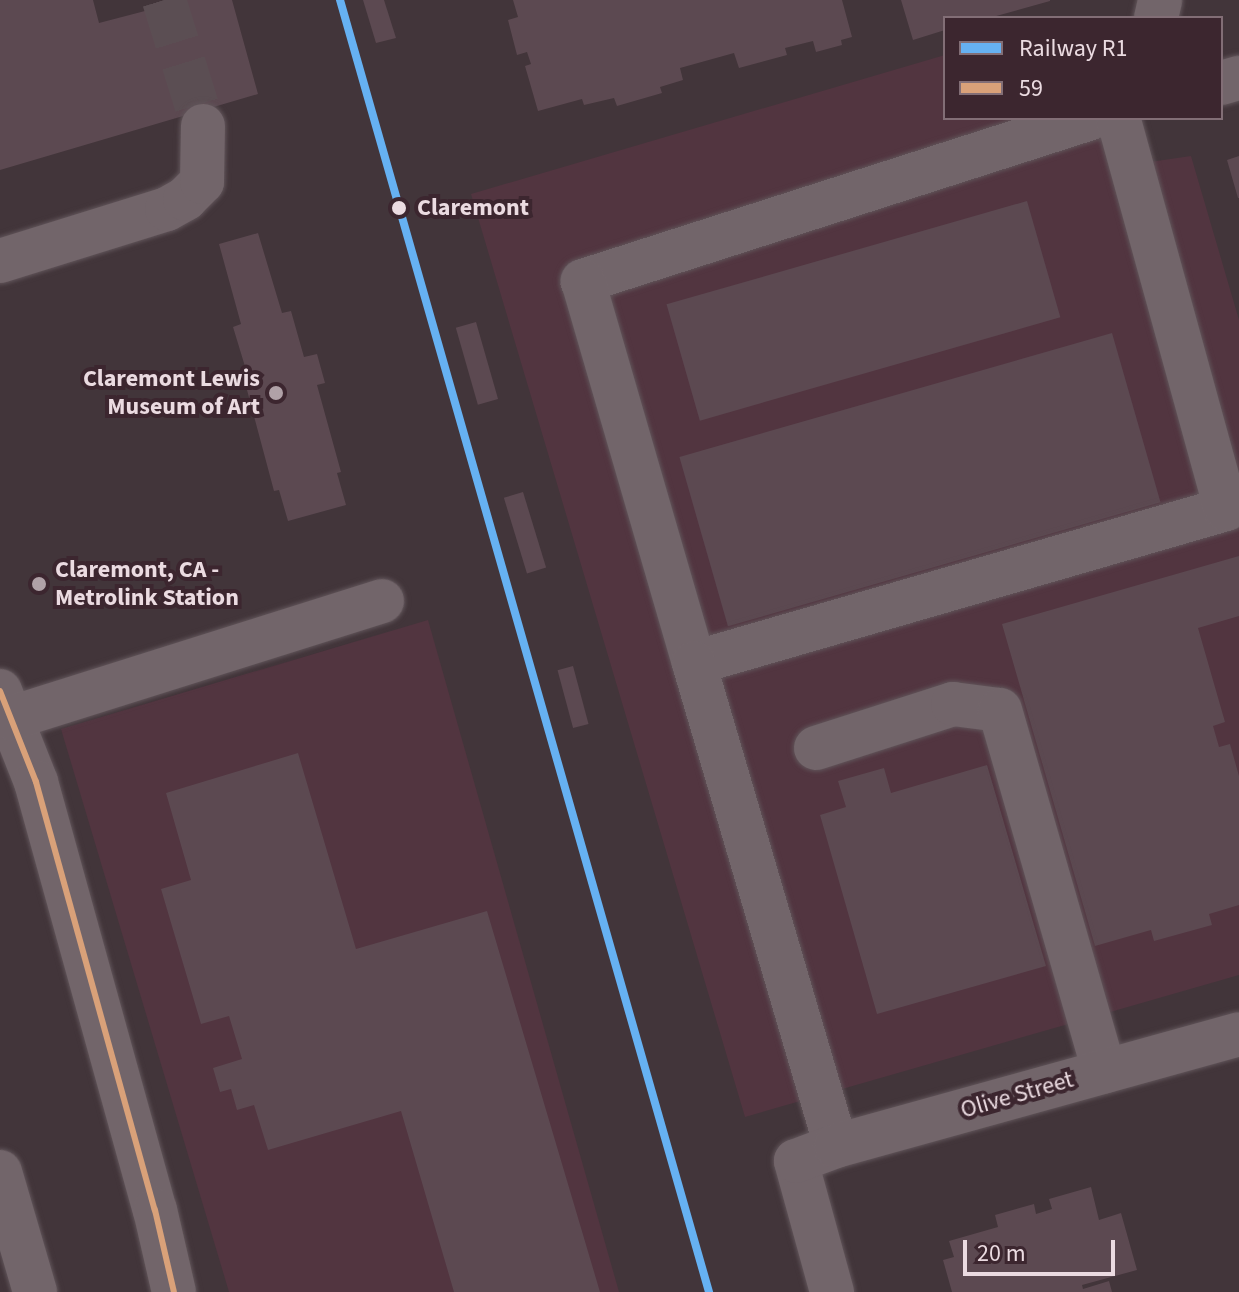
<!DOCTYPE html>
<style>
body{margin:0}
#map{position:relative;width:1239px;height:1292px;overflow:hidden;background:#42353a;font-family:"Source Sans 3",sans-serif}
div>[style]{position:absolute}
.built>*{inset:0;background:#523540}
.building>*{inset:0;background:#5c4951;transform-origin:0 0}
.minor-tunnel>*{height:44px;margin-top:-22px;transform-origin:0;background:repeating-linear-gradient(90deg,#5b4e53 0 44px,transparent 0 66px)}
.roads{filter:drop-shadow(0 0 2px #605459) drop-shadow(0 0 2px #605459)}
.minor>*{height:44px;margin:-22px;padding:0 22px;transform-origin:22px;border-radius:22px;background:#72656a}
.bus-1>*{height:6px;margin:-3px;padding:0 3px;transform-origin:3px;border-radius:3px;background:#d9a179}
.rail-1>*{height:8px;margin:-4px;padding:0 4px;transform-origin:4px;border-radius:4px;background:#66b1f2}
.dots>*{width:22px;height:22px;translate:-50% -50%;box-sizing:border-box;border:4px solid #3c262f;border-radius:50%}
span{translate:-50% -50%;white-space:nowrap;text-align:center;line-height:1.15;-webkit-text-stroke:8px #3c262f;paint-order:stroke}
.stop-label{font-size:24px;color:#ebdbe1;font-weight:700}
.left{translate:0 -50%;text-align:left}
.poi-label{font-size:24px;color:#ebdbe1;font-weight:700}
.right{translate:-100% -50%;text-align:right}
.street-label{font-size:24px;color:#ebdbe1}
.legend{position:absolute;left:943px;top:16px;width:280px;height:104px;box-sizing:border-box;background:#3c262f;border:2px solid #826e76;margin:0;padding:10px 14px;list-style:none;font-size:24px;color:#ebdbe1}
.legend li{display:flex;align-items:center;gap:16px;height:40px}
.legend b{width:40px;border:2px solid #826e76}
.scale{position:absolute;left:963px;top:1240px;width:152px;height:36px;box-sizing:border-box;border:4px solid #ebdbe1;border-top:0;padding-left:10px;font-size:24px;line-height:28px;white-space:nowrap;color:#ebdbe1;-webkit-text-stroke:6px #3c262f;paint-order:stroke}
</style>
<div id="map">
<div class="built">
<div style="clip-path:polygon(945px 55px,945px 118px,1099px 118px,1150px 162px,1191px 156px,1239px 320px,1239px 975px,745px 1117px,471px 194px)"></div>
<div style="clip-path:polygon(428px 620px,619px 1292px,229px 1292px,61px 729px)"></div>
</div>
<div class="building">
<div style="clip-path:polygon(0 0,93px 0,99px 23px,187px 0,232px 0,258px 94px,0 170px)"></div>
<div style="clip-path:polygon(363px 0,384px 0,396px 38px,376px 43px)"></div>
<div style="clip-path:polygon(513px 0,842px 0,852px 37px,841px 40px,842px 45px,816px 52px,813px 41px,785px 48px,787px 55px,739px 68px,734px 53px,680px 68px,683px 80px,660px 87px,662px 93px,617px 106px,614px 98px,584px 105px,582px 99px,538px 111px,525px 66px,531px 64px,527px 52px,517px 55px,508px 20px,518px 17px)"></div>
<div style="clip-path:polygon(901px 0,1050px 0,1050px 1px,989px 18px,945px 18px,945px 30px,913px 40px)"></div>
<div style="clip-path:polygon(1239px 156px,1239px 198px,1238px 198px,1227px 160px)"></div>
<div style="left:1027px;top:201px;width:121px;height:375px;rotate:74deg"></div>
<div style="clip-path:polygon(258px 233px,282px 313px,291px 311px,304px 357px,317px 354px,325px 383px,317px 385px,341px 472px,337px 473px,346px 505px,288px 521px,279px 490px,274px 491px,243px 375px,247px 373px,233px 327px,241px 324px,219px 244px)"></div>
<div style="left:476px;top:322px;width:80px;height:21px;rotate:74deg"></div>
<div style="left:1112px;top:333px;width:176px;height:450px;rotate:74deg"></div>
<div style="left:523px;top:492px;width:79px;height:20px;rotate:73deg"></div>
<div style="clip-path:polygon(1239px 556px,1239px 616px,1198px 628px,1225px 722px,1213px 726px,1219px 747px,1230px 744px,1239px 776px,1239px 905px,1209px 914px,1212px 925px,1154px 941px,1151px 930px,1095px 946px,1002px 624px)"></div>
<div style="left:573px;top:666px;width:60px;height:16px;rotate:75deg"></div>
<div style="clip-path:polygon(298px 753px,356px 949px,487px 911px,600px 1292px,454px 1292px,401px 1111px,268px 1150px,254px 1105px,237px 1110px,231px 1089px,220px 1092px,213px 1068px,242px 1059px,229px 1016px,201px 1024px,161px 889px,191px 880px,166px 793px)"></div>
<div style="clip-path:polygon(987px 765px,1046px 966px,877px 1014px,820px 815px,846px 807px,838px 781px,884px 768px,891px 793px)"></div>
<div style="clip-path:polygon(1091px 1187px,1099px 1220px,1121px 1213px,1137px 1270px,1082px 1285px,1083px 1289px,1109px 1281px,1112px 1292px,952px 1292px,943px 1260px,954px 1257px,949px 1241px,998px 1227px,995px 1215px,1034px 1204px,1036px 1214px,1052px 1209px,1049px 1199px)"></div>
</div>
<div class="minor-tunnel">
<div style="left:164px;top:0;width:132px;rotate:72.8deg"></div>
</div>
<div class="roads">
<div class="minor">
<div style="left:1156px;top:18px;width:18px;rotate:-77deg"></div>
<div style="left:1221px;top:83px;width:19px;rotate:-16deg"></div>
<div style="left:1091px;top:118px;width:534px;rotate:162.21deg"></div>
<div style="left:583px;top:281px;width:398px;rotate:73.8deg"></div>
<div style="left:694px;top:663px;width:554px;rotate:-16.14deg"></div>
<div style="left:1226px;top:509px;width:406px;rotate:-105.4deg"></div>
<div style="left:0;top:261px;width:175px;rotate:-17.3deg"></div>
<div style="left:167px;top:209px;width:21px;rotate:-29deg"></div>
<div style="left:185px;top:199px;width:24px;rotate:-45deg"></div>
<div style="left:202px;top:182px;width:56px;rotate:-89deg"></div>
<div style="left:694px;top:663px;width:503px;rotate:73.62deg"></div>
<div style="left:0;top:691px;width:98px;rotate:68.4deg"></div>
<div style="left:36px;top:782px;width:444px;rotate:74.5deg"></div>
<div style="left:155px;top:1210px;width:84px;rotate:77deg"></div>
<div style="left:11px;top:718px;width:389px;rotate:-17.5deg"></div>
<div style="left:816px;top:748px;width:144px;rotate:-17.8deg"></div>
<div style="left:953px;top:704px;width:47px;rotate:7.3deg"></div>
<div style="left:1000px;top:710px;width:376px;rotate:73.9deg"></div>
<div style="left:0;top:1172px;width:125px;rotate:73.7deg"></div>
<div style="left:832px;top:1292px;width:136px;rotate:-105.4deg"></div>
<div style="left:796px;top:1161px;width:43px;rotate:-20.6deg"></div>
<div style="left:836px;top:1146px;width:418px;rotate:-15.5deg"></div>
</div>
</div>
<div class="bus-1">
<div style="left:0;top:691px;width:98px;rotate:68.4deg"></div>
<div style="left:36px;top:782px;width:444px;rotate:74.5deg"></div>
<div style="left:155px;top:1210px;width:84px;rotate:77deg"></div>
</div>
<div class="rail-1">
<div style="left:340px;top:0;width:1344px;rotate:74.06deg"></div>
</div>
<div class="dots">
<div style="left:399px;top:208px;background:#ebdbe1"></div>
<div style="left:276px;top:393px;background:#b0a1a7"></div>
<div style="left:39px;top:584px;background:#b0a1a7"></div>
</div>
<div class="stop-label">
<span class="left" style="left:417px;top:208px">Claremont</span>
</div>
<div class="poi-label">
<span class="right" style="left:260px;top:393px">Claremont Lewis<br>Museum of Art</span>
<span class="left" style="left:55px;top:584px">Claremont, CA -<br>Metrolink Station</span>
</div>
<div class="street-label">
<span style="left:1017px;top:1095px;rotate:-16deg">Olive Street</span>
</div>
<ul class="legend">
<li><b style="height:10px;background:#66b1f2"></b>Railway R1</li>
<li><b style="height:10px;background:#d9a179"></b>59</li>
</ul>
<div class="scale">20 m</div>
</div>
